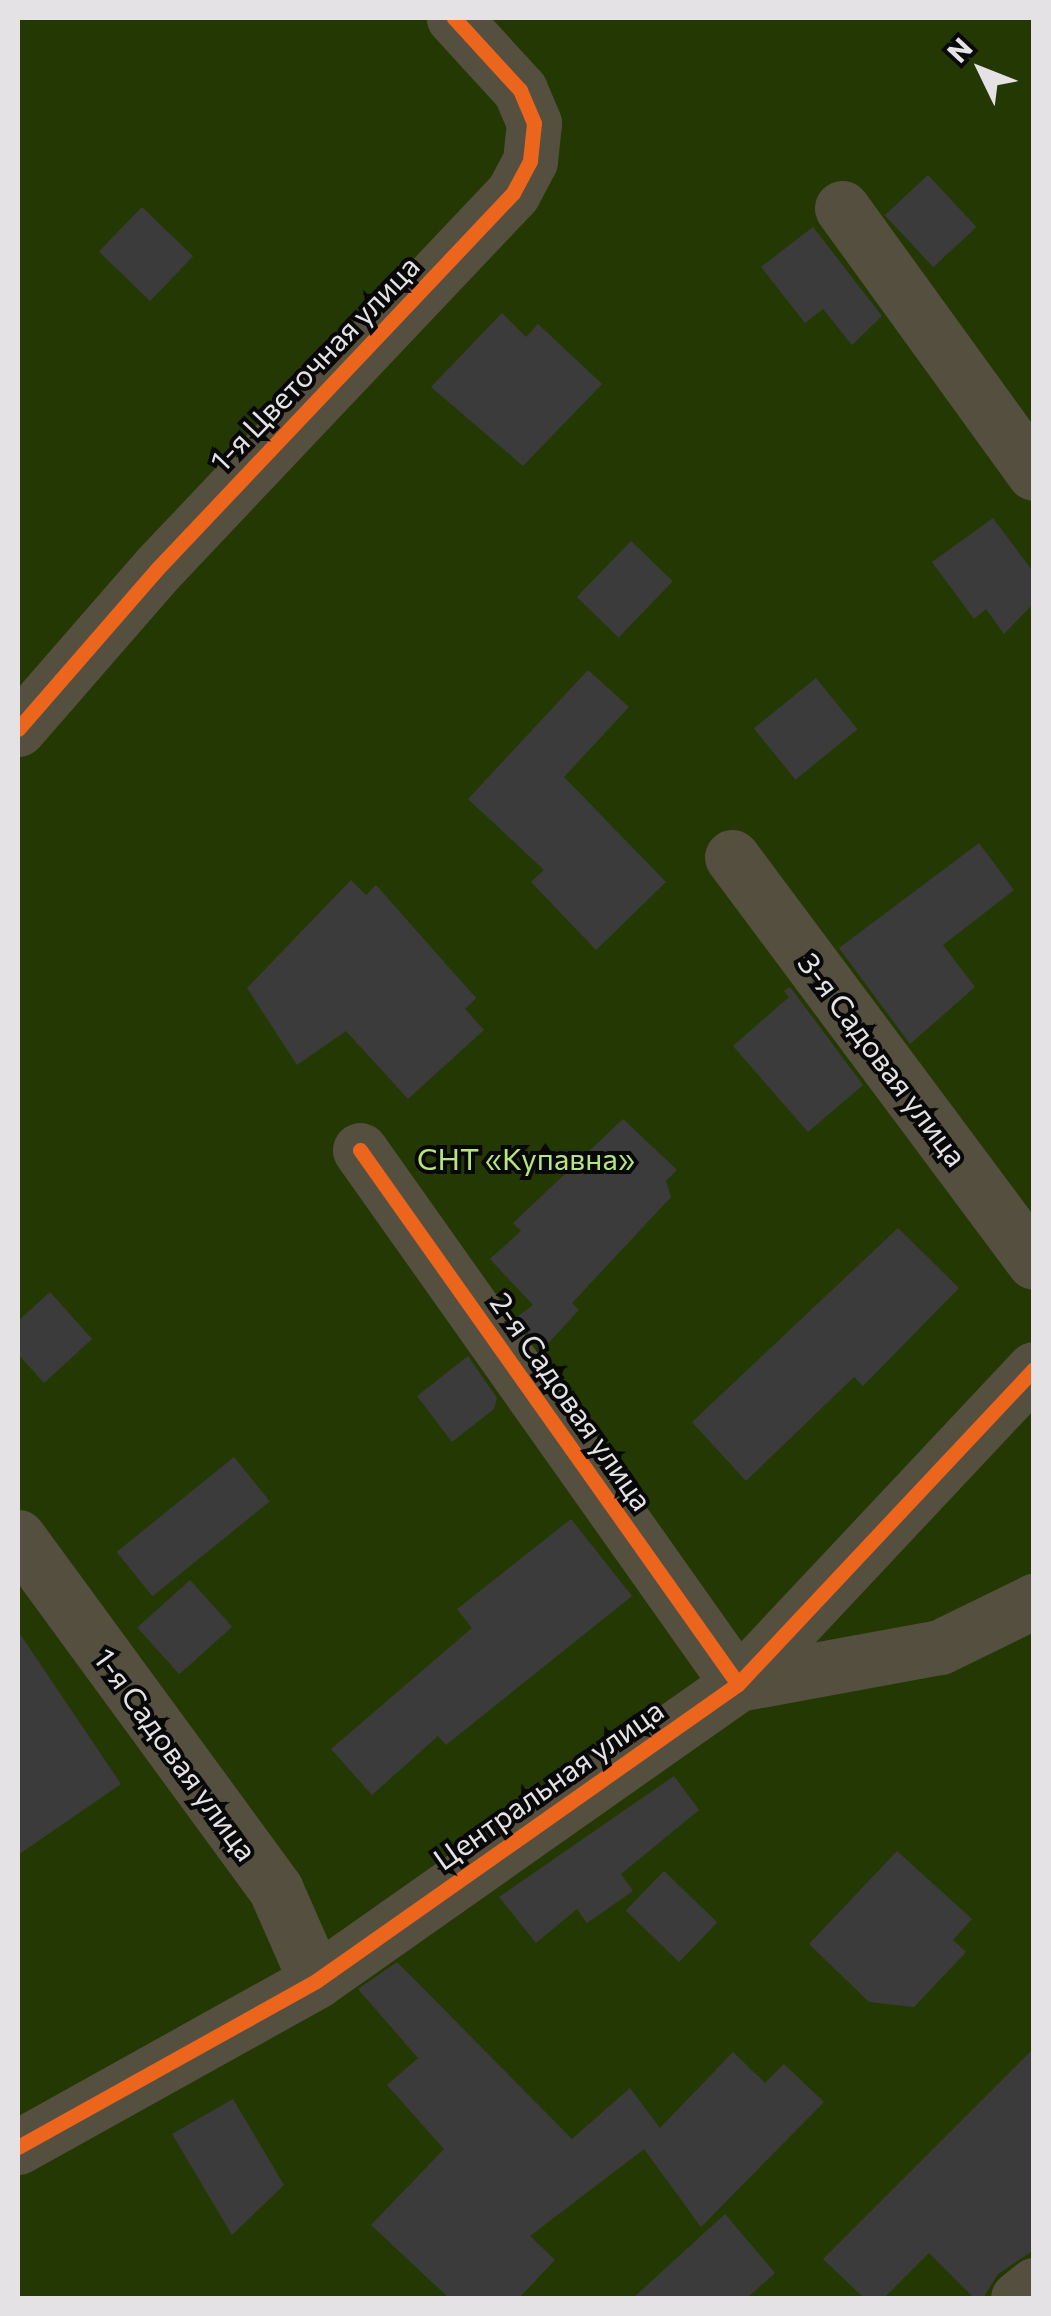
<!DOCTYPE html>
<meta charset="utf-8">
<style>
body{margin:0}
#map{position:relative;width:1051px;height:2316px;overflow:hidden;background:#1f1e20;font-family:Commissioner,sans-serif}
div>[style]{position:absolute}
.green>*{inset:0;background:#243804;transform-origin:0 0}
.building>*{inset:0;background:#3c3b3c;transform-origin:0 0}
.minor>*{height:55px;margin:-27.5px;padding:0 27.5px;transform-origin:27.5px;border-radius:27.5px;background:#554f3f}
.cycleway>*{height:15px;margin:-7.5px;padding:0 7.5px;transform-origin:7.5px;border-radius:7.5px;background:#eb651d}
span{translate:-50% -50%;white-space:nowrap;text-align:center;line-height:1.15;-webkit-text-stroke:8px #090809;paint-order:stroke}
.street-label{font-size:30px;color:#e4e2e5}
.park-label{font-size:30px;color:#b6e57e}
.frame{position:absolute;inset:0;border:20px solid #e4e2e5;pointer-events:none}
.north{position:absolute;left:931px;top:20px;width:100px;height:100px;-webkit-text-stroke:8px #090809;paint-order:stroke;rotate:313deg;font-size:28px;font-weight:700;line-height:40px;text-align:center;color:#e4e2e5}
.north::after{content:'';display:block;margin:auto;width:35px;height:45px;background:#e4e2e5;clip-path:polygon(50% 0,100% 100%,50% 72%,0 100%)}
</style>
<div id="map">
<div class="green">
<div style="left:18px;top:18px;width:1015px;height:2280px"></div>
</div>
<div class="building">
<div style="left:928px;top:175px;width:71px;height:59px;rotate:47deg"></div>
<div style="left:142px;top:207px;width:71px;height:62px;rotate:44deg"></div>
<div style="clip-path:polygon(813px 227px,882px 316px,852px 345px,823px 309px,805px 323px,761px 267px)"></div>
<div style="clip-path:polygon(502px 313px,526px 337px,538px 324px,602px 384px,523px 466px,431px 387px)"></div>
<div style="clip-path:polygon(993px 518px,1034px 573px,1034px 603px,1004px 634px,986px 609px,974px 619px,932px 562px)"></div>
<div style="left:631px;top:541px;width:58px;height:78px;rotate:44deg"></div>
<div style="clip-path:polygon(588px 670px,629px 707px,564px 777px,666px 882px,596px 950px,531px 882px,544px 870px,468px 799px)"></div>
<div style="left:816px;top:678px;width:66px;height:80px;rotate:51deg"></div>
<div style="clip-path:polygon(979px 843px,1014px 890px,943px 945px,975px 987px,910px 1044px,839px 948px)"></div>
<div style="clip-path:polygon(351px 880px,366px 895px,376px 885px,476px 998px,465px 1009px,484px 1030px,408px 1099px,346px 1031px,297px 1065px,247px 988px)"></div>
<div style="clip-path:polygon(790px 987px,863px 1085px,808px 1132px,733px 1046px,789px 997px,784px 991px)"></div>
<div style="clip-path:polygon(623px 1119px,677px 1170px,666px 1181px,671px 1197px,572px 1303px,579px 1310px,541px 1351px,517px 1317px,533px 1305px,490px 1259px,521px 1231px,513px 1223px)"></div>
<div style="clip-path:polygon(898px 1228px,959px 1288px,863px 1386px,854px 1377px,746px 1481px,692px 1422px)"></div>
<div style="clip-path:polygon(50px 1292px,92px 1339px,44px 1383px,18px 1354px,18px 1321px)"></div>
<div style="clip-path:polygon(468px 1356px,497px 1398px,494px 1409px,452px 1442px,417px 1396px)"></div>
<div style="left:234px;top:1457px;width:57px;height:151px;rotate:51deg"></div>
<div style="clip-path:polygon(571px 1519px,632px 1596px,446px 1745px,438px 1736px,372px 1795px,331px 1749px,472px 1628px,457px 1609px)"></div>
<div style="left:190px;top:1580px;width:63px;height:71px;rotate:48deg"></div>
<div style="clip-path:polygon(18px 1631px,121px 1784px,18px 1855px)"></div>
<div style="clip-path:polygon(674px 1776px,699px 1810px,621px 1874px,633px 1891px,587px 1923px,577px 1909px,536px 1943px,499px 1897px)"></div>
<div style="clip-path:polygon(897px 1851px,972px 1919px,953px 1940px,966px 1952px,914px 2007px,869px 2002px,809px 1944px)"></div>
<div style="left:664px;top:1871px;width:74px;height:55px;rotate:44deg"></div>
<div style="clip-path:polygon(397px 1962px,572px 2139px,630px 2088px,660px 2128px,733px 2052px,765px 2083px,784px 2064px,824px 2102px,701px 2227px,644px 2149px,530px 2236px,555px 2260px,519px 2298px,449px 2298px,371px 2225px,444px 2149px,387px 2085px,418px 2058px,358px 1989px)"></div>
<div style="clip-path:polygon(1034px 2048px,1034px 2250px,998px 2274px,983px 2298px,974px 2298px,929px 2253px,884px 2298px,864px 2298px,823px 2259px)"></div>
<div style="clip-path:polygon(233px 2099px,284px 2185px,232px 2235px,172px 2134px)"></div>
<div style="clip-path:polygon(725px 2214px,775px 2273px,747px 2298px,633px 2298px)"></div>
</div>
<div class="minor">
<div style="left:842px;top:208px;width:327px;rotate:54.1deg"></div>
<div style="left:18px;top:729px;width:213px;rotate:-49deg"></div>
<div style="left:158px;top:568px;width:516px;rotate:-46.57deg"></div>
<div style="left:513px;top:193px;width:36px;rotate:-62deg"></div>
<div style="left:530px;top:161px;width:38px;rotate:-84deg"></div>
<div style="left:534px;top:123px;width:36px;rotate:-113deg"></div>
<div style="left:520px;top:90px;width:98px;rotate:-132.5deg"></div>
<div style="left:732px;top:857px;width:505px;rotate:53.29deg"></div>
<div style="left:360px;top:1150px;width:654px;rotate:54.71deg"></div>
<div style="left:18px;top:1537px;width:437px;rotate:53.8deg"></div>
<div style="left:276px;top:1890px;width:99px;rotate:66.3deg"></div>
<div style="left:738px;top:1684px;width:205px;rotate:-10.4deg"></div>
<div style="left:940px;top:1647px;width:105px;rotate:-26.1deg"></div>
<div style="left:18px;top:2147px;width:341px;rotate:-29.1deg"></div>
<div style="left:316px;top:1981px;width:516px;rotate:-35.14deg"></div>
<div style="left:738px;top:1684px;width:432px;rotate:-46.8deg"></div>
<div style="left:1018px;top:2298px;width:21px;rotate:-39deg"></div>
</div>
<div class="cycleway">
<div style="left:18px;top:729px;width:213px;rotate:-49deg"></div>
<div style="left:158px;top:568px;width:516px;rotate:-46.57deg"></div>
<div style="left:513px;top:193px;width:36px;rotate:-62deg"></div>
<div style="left:530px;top:161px;width:38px;rotate:-84deg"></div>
<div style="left:534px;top:123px;width:36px;rotate:-113deg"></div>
<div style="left:520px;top:90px;width:98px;rotate:-132.5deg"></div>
<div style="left:360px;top:1150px;width:654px;rotate:54.71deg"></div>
<div style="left:18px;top:2147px;width:341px;rotate:-29.1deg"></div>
<div style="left:316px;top:1981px;width:516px;rotate:-35.14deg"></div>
<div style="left:738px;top:1684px;width:432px;rotate:-46.8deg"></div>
</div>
<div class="street-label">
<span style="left:314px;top:363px;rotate:-46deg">1-я Цветочная улица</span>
<span style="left:883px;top:1059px;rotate:53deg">3-я Садовая улица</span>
<span style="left:572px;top:1401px;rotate:55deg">2-я Садовая улица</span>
<span style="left:176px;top:1754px;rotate:54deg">1-я Садовая улица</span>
<span style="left:548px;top:1784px;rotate:-35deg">Центральная улица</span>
</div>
<div class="park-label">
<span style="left:526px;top:1158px">СНТ «Купавна»</span>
</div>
<div class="frame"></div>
<div class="north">N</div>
</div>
